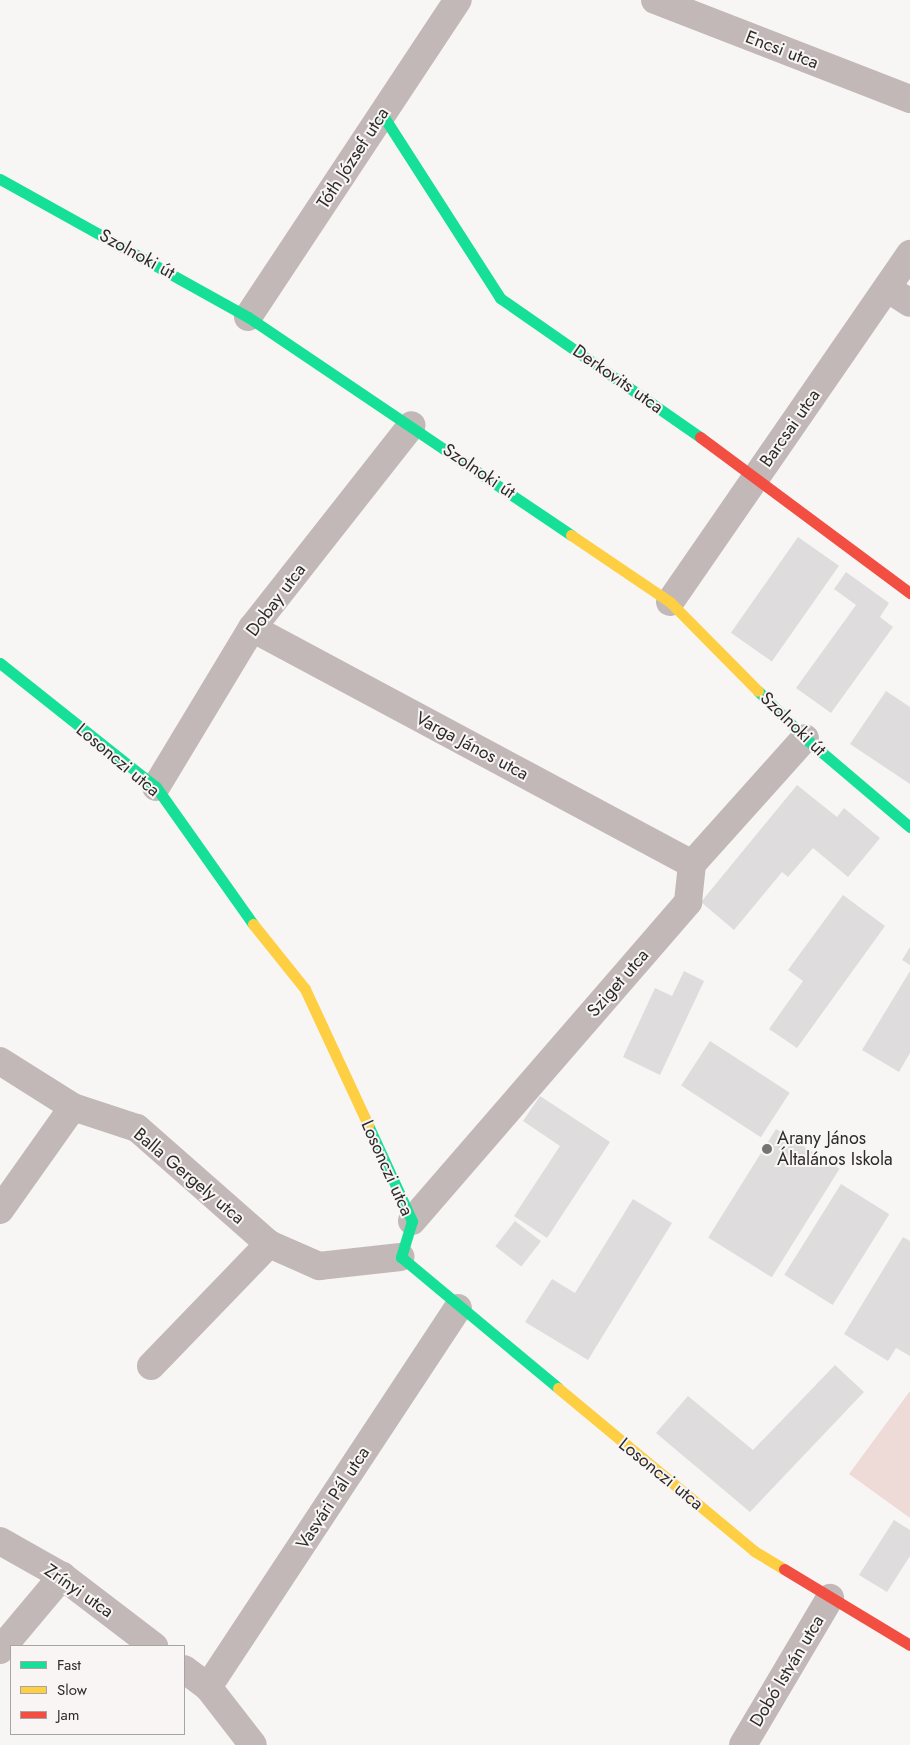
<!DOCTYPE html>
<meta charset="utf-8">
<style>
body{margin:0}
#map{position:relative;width:910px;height:1745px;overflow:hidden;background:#f8f6f5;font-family:Jost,sans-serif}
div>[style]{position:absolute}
.green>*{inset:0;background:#eedbd8}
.building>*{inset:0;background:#dedcdc;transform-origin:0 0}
.street>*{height:28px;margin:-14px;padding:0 14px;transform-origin:14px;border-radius:14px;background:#c2b8b7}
.fast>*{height:11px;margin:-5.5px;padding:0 5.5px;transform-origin:5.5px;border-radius:5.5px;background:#16e098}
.slow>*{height:11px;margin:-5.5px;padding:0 5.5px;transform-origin:5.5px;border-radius:5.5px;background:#ffcf43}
.jam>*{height:11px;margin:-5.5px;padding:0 5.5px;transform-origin:5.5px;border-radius:5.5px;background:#f24e42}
.dots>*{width:14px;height:14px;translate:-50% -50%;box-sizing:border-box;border:2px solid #f9f5f4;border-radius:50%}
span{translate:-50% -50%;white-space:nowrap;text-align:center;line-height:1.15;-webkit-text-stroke:4px #f9f5f4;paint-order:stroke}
.street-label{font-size:18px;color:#2d2c2b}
.poi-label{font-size:18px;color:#2d2c2b}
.left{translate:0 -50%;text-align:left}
.legend{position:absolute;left:10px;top:1645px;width:175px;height:90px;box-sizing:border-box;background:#f9f5f4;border:1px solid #a7a5a4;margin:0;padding:6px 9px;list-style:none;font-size:15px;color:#2d2c2b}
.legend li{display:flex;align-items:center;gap:10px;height:25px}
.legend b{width:25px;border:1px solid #a7a5a4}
</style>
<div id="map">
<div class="green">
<div style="clip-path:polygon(910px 1391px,910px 1518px,849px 1474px)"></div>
</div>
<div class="building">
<div style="left:798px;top:537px;width:50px;height:117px;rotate:35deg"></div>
<div style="clip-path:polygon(846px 572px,889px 603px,880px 617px,893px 627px,831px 713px,796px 688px,856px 605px,834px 589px)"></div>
<div style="clip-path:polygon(886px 691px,910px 707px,910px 784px,850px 744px)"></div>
<div style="clip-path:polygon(797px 785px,837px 817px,844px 808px,880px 838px,848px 877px,813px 848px,788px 877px,782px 872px,734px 930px,701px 902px)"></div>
<div style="clip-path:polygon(843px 895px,885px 926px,797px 1048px,769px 1029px,803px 981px,788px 970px)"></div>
<div style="clip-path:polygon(910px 947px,910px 965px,902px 960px)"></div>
<div style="clip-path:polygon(684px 971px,704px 981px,660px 1075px,623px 1057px,655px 988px,672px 996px)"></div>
<div style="clip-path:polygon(910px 971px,910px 1053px,899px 1072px,862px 1050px)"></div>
<div style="left:710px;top:1041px;width:95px;height:53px;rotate:33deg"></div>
<div style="clip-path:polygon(540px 1096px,610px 1142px,547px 1238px,514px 1216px,560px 1146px,523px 1121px)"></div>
<div style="left:776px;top:1129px;width:75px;height:128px;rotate:32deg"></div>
<div style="left:841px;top:1184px;width:57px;height:107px;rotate:32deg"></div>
<div style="clip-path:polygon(633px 1199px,672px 1223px,588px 1360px,525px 1322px,552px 1279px,575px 1293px)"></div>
<div style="left:515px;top:1221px;width:33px;height:32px;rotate:38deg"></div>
<div style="clip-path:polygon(903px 1237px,910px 1241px,910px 1356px,896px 1348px,888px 1361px,844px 1334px)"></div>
<div style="clip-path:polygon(835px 1365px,864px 1392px,750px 1512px,656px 1433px,688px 1396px,753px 1450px)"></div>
<div style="clip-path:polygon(894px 1520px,910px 1530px,910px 1556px,887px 1592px,859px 1575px)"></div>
</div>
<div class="street">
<div style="left:655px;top:0;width:274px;rotate:21.2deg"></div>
<div style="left:887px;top:288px;width:27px;rotate:33deg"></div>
<div style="left:248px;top:317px;width:380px;rotate:-56.5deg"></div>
<div style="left:670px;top:602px;width:423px;rotate:-55.4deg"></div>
<div style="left:252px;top:628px;width:499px;rotate:28.2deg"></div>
<div style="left:156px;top:787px;width:186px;rotate:-58.9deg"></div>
<div style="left:252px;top:628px;width:258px;rotate:-51.8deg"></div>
<div style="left:0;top:1061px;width:86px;rotate:32.2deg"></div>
<div style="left:73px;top:1107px;width:67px;rotate:18.2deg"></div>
<div style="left:137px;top:1128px;width:176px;rotate:41.3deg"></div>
<div style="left:269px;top:1244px;width:55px;rotate:23.7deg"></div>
<div style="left:319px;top:1266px;width:82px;rotate:-6.3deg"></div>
<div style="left:0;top:1210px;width:126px;rotate:-54.7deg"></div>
<div style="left:412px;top:1221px;width:422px;rotate:-49.1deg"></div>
<div style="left:688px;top:902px;width:38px;rotate:-84deg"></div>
<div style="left:692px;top:864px;width:169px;rotate:-48.1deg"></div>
<div style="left:151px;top:1366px;width:170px;rotate:-46deg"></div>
<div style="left:0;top:1541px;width:71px;rotate:29.4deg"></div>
<div style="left:62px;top:1576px;width:116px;rotate:37.3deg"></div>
<div style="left:0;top:1650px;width:97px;rotate:-50deg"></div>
<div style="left:184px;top:1669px;width:30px;rotate:37deg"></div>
<div style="left:208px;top:1687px;width:73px;rotate:52.2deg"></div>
<div style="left:208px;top:1687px;width:454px;rotate:-56.6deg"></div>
<div style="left:743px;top:1745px;width:171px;rotate:-59.4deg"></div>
</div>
<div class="fast">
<div style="left:382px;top:114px;width:219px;rotate:57.3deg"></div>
<div style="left:500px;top:298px;width:244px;rotate:34.8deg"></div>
<div style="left:0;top:179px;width:284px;rotate:29.1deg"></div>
<div style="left:248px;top:317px;width:390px;rotate:34deg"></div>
<div style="left:0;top:663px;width:199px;rotate:38.5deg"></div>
<div style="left:156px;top:787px;width:168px;rotate:54.7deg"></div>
<div style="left:758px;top:691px;width:66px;rotate:45deg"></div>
<div style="left:805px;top:738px;width:138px;rotate:40.3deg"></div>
<div style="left:368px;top:1125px;width:106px;rotate:65.4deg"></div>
<div style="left:412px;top:1221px;width:38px;rotate:107deg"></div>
<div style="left:401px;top:1257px;width:204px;rotate:39.8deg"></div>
</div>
<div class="slow">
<div style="left:571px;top:535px;width:120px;rotate:34.1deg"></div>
<div style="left:670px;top:602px;width:125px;rotate:45.3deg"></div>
<div style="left:253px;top:924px;width:83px;rotate:51.3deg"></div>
<div style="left:305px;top:989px;width:150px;rotate:65.1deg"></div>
<div style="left:558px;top:1388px;width:255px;rotate:39.7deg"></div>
<div style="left:754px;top:1551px;width:35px;rotate:31deg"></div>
</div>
<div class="jam">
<div style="left:700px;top:437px;width:262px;rotate:36.6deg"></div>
<div style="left:784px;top:1569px;width:147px;rotate:31.1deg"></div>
</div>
<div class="dots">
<div style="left:767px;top:1149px;background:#747372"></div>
</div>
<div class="street-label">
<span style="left:782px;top:50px;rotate:21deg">Encsi utca</span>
<span style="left:353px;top:158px;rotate:-57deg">Tóth József utca</span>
<span style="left:137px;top:254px;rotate:29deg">Szolnoki út</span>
<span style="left:618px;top:379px;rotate:35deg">Derkovits utca</span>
<span style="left:790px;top:428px;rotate:-55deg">Barcsai utca</span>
<span style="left:479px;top:471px;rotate:34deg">Szolnoki út</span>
<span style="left:276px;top:600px;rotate:-53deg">Dobay utca</span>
<span style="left:793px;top:724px;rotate:44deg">Szolnoki út</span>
<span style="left:472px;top:746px;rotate:28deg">Varga János utca</span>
<span style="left:118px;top:760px;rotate:40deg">Losonczi utca</span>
<span style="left:618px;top:983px;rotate:-49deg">Sziget utca</span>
<span style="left:387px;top:1168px;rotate:66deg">Losonczi utca</span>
<span style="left:189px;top:1176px;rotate:40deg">Balla Gergely utca</span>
<span style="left:661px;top:1474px;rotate:39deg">Losonczi utca</span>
<span style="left:333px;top:1498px;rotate:-57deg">Vasvári Pál utca</span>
<span style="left:79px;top:1591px;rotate:35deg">Zrínyi utca</span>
<span style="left:787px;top:1671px;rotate:-59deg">Dobó István utca</span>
</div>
<div class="poi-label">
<span class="left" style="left:777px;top:1149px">Arany János<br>Általános Iskola</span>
</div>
<ul class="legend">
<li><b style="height:6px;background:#16e098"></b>Fast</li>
<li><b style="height:6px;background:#ffcf43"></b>Slow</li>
<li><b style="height:6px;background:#f24e42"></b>Jam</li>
</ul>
</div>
